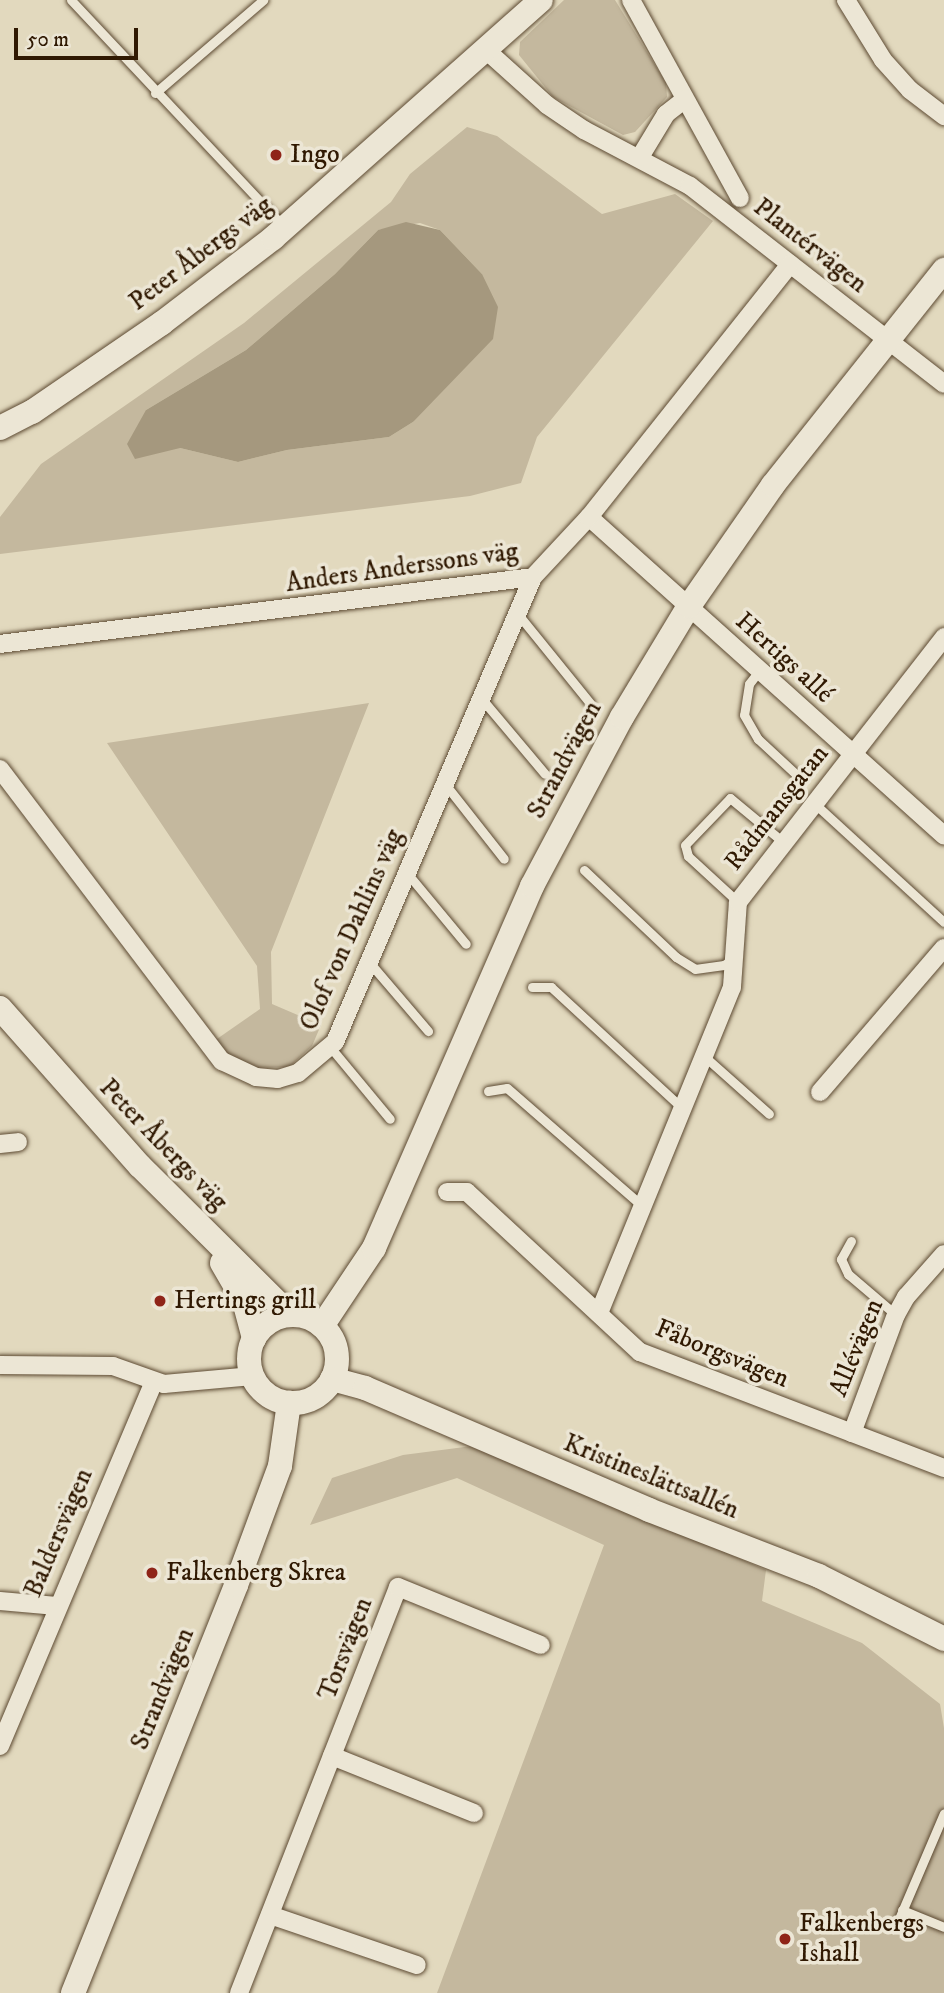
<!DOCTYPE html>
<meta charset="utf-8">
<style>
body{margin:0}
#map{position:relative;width:944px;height:1993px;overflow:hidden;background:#e2d9be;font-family:"IM FELL DW Pica",serif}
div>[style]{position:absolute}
.green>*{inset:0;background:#c4b89e}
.water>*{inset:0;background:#a5987e}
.roads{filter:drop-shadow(0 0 2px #5c4931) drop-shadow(0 0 2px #5c4931)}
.lane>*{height:9px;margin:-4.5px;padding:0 4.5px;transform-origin:4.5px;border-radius:4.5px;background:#ece6d5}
.street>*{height:18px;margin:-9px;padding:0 9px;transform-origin:9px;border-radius:9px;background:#ece6d5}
.secondary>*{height:24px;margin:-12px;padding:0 12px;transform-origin:12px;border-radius:12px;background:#ece6d5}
.secondary>.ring{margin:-12px;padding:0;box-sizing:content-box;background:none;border:24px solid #ece6d5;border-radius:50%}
.dots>*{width:19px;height:19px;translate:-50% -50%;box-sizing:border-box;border:4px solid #ece6d5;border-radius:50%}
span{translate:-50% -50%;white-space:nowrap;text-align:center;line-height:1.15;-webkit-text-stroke:7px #ece6d5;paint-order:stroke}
.poi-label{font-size:26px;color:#301902}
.left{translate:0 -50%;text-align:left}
.street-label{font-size:26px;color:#301902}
.scale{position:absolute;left:14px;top:28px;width:124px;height:32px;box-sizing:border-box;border:4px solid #301902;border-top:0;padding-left:9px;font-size:21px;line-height:24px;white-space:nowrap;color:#301902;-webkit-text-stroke:5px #ece6d5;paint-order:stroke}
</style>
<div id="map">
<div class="green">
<div style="clip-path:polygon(564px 0,615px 0,666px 83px,667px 97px,635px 132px,623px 135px,553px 97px,519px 55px,520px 42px)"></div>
<div style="clip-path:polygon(evenodd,467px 127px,497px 136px,602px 214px,675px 194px,713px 221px,537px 437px,521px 483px,470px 496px,0 554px,0 517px,41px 464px,244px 323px,391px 202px,410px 174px,467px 127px,420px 223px,440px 230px,482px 274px,413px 422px,389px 437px,287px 450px,238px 462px,180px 448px,146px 410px,246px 350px,335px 274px,378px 230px,420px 223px)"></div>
<div style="clip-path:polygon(369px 703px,271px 952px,272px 1004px,321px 1025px,312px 1046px,289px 1067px,257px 1068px,230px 1057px,214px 1041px,260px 1009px,257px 966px,107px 743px)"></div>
<div style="clip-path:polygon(480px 1445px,766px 1570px,762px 1601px,862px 1643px,940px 1704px,944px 1728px,944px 1993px,437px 1993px,604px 1545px,457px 1478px,310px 1525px,332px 1478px,403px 1455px)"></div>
</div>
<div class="water">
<div style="clip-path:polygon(406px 222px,440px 230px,482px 274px,498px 307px,493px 339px,413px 422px,389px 437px,287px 450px,238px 462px,180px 448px,135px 459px,127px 444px,146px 410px,246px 350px,335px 274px,378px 230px)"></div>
</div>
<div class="roads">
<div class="lane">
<div style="left:71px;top:0;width:310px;rotate:46.8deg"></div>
<div style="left:155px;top:93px;width:143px;rotate:-40.7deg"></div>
<div style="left:517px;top:613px;width:116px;rotate:51deg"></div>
<div style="left:759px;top:671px;width:16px;rotate:128deg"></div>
<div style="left:749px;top:684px;width:31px;rotate:99deg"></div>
<div style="left:744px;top:715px;width:28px;rotate:60deg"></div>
<div style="left:758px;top:739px;width:54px;rotate:42.8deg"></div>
<div style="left:481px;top:698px;width:99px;rotate:49.9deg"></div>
<div style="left:445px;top:784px;width:95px;rotate:51.8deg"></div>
<div style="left:814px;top:803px;width:176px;rotate:42.5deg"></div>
<div style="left:584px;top:870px;width:127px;rotate:43.4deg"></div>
<div style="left:676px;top:957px;width:22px;rotate:32deg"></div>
<div style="left:695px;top:969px;width:29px;rotate:-8deg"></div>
<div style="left:724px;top:965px;width:12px;rotate:-35deg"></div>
<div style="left:407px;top:873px;width:92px;rotate:50.3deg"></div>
<div style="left:738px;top:902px;width:68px;rotate:-137.4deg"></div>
<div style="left:688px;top:856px;width:11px;rotate:-105deg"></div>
<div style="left:685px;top:845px;width:65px;rotate:-46.2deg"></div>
<div style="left:730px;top:798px;width:69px;rotate:39.7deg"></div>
<div style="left:369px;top:962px;width:91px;rotate:49.5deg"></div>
<div style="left:532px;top:987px;width:19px"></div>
<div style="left:551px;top:987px;width:178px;rotate:42.7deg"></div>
<div style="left:331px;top:1048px;width:92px;rotate:50.3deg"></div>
<div style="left:704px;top:1056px;width:87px;rotate:41.7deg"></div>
<div style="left:488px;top:1091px;width:19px;rotate:-9deg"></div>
<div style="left:507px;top:1088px;width:178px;rotate:41.1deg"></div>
<div style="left:851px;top:1241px;width:21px;rotate:119deg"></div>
<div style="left:841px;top:1259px;width:17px;rotate:65deg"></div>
<div style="left:848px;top:1274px;width:63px;rotate:40.5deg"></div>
<div style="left:902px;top:1910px;width:45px;rotate:22deg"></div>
<div style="left:898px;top:1921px;width:117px;rotate:-66.9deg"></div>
</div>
<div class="street">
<div style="left:631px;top:0;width:226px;rotate:61.2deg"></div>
<div style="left:846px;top:0;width:70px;rotate:58.3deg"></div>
<div style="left:883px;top:60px;width:40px;rotate:48deg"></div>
<div style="left:910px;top:90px;width:43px;rotate:37.4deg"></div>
<div style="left:486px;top:50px;width:82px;rotate:42deg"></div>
<div style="left:547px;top:105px;width:45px;rotate:34deg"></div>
<div style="left:584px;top:130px;width:120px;rotate:27.8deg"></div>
<div style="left:690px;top:186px;width:322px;rotate:37.9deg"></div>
<div style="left:640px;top:157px;width:50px;rotate:-58.8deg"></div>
<div style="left:666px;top:114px;width:24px;rotate:-38deg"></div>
<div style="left:589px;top:517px;width:477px;rotate:41.9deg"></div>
<div style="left:0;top:644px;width:537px;rotate:-7.16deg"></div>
<div style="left:533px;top:577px;width:82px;rotate:-47deg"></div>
<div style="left:589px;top:517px;width:323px;rotate:-51.5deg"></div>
<div style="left:0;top:769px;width:367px;rotate:52.8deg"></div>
<div style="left:222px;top:1061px;width:38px;rotate:25deg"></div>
<div style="left:256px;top:1077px;width:22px;rotate:5deg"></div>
<div style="left:278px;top:1079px;width:21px;rotate:-17deg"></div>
<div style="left:298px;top:1073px;width:48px;rotate:-40deg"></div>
<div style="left:335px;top:1042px;width:505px;rotate:-66.94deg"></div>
<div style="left:820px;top:1092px;width:190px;rotate:-49.3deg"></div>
<div style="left:0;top:1144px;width:18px;rotate:-6deg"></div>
<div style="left:447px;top:1192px;width:20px"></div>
<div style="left:467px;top:1192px;width:236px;rotate:42.8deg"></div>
<div style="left:640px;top:1352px;width:325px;rotate:20.9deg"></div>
<div style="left:599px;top:1313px;width:352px;rotate:-67.8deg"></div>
<div style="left:732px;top:987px;width:85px;rotate:-86deg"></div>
<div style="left:738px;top:902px;width:336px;rotate:-52.1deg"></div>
<div style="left:0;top:1365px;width:113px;rotate:0.5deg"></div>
<div style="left:113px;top:1366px;width:54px;rotate:19.4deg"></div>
<div style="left:164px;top:1384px;width:89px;rotate:-5.1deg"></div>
<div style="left:852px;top:1433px;width:126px;rotate:-69.6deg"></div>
<div style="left:896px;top:1315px;width:21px;rotate:-61deg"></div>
<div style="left:906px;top:1297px;width:57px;rotate:-48.5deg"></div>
<div style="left:0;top:1601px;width:57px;rotate:5deg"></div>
<div style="left:0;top:1746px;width:396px;rotate:-67.1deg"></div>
<div style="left:332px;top:1756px;width:153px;rotate:21.9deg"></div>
<div style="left:270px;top:1915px;width:155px;rotate:18.8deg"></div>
<div style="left:239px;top:1993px;width:436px;rotate:-68.6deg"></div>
<div style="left:398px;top:1587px;width:154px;rotate:22.1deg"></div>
</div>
<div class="secondary">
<div style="left:0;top:428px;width:36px;rotate:-27deg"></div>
<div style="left:32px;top:412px;width:158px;rotate:-34.4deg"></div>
<div style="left:162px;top:323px;width:140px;rotate:-37.4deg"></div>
<div style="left:273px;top:238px;width:358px;rotate:-41.6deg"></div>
<div style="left:0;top:1008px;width:211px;rotate:48.5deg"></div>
<div style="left:140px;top:1166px;width:211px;rotate:44.8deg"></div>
<div style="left:222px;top:1263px;width:44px;rotate:59.9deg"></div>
<div style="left:244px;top:1301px;width:39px;rotate:75deg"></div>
<div class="ring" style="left:249px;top:1315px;width:64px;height:64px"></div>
<div style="left:322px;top:1326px;width:94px;rotate:-56.3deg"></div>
<div style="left:374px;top:1248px;width:395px;rotate:-66.4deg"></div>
<div style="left:532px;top:886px;width:191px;rotate:-62deg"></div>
<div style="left:622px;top:717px;width:130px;rotate:-58.9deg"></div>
<div style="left:689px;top:606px;width:147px;rotate:-55.2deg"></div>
<div style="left:773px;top:485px;width:275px;rotate:-51.5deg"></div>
<div style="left:332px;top:1379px;width:34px;rotate:15deg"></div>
<div style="left:365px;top:1388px;width:309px;rotate:23.2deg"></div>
<div style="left:649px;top:1510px;width:182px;rotate:21.2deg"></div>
<div style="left:819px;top:1576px;width:140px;rotate:26.7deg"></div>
<div style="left:73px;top:1993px;width:439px;rotate:-68.2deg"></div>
<div style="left:236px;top:1585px;width:127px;rotate:-69.7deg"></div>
<div style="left:280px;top:1466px;width:64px;rotate:-81.9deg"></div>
</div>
</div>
<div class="dots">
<div style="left:276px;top:155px;background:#8f2418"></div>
<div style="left:160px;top:1301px;background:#8f2418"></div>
<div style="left:152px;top:1573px;background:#8f2418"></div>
<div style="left:785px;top:1939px;background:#8f2418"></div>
</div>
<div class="poi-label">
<span class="left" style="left:290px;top:155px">Ingo</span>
<span class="left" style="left:174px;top:1301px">Hertings grill</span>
<span class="left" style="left:166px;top:1573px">Falkenberg Skrea</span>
<span class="left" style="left:799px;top:1939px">Falkenbergs<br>Ishall</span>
</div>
<div class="street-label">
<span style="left:810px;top:246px;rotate:38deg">Plantérvägen</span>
<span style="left:201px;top:254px;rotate:-37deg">Peter Åbergs väg</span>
<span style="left:402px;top:568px;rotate:-8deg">Anders Anderssons väg</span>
<span style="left:784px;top:658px;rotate:42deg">Hertigs allé</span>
<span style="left:565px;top:760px;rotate:-62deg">Strandvägen</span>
<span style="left:777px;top:808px;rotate:-52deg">Rådmansgatan</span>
<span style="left:352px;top:930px;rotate:-66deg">Olof von Dahlins väg</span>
<span style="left:163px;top:1145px;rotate:46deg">Peter Åbergs väg</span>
<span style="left:857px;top:1348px;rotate:-68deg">Allévägen</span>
<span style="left:722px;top:1354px;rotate:22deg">Fåborgsvägen</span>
<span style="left:651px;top:1477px;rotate:22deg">Kristineslättsallén</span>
<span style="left:59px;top:1533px;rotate:-67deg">Baldersvägen</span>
<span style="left:346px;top:1649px;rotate:-69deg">Torsvägen</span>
<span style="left:163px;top:1689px;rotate:-68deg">Strandvägen</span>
</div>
<div class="scale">50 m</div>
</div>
